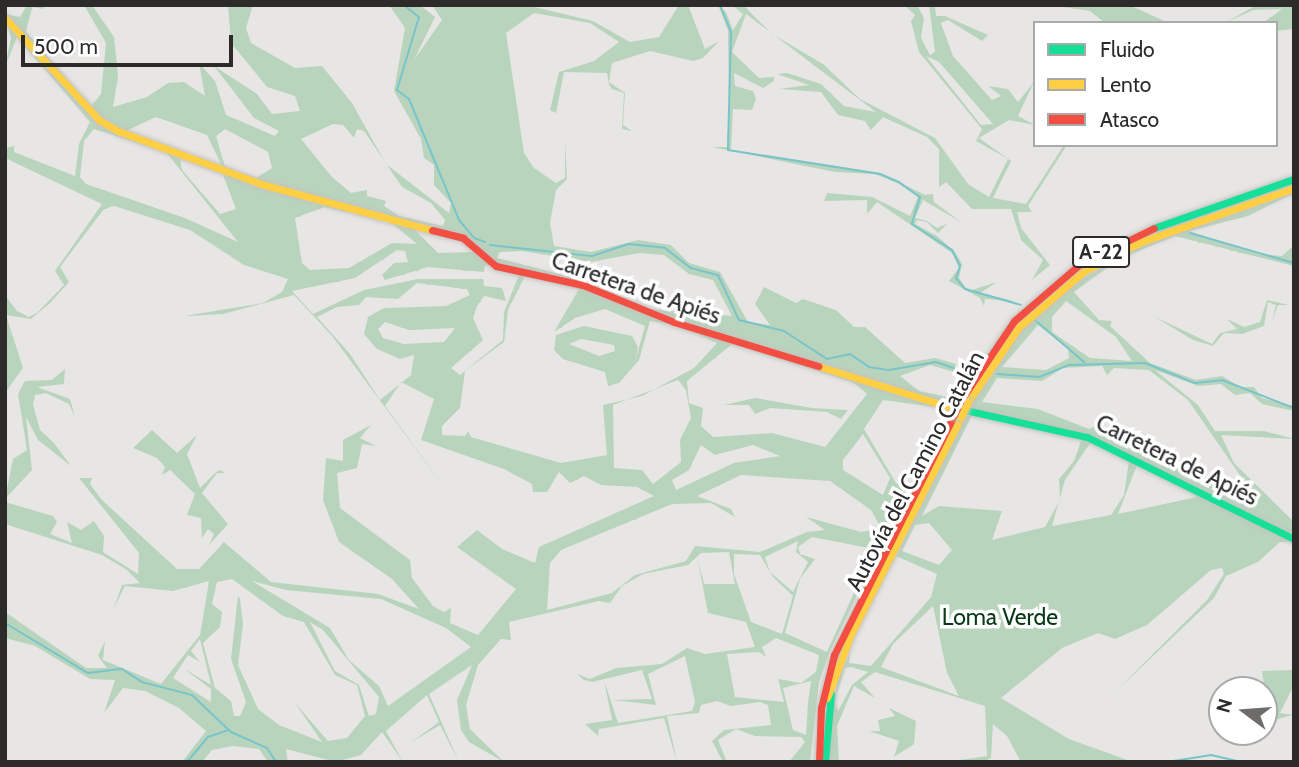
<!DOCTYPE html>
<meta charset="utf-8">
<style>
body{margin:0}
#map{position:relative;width:1299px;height:767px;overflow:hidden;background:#e7e6e4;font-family:Cabin,sans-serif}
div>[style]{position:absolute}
.green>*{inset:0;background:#b9d4bc}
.stream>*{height:2px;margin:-1px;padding:0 1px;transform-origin:1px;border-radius:1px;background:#79c4ca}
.roads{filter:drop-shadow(0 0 2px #c3c3c1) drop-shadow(0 0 2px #c3c3c1)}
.fast>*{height:7px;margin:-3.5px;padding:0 3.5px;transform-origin:3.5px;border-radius:3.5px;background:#16e098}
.slow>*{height:7px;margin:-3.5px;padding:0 3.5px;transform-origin:3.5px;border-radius:3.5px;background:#ffcf43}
.jam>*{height:7px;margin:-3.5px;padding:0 3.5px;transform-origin:3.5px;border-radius:3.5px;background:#f24e42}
.bridges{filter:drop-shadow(0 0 2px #c3c3c1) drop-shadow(0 0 2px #c3c3c1)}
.slow-bridge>*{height:7px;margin:-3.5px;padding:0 3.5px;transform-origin:3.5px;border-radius:3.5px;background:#ffcf43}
.jam-bridge>*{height:7px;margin:-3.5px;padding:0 3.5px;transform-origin:3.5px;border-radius:3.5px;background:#f24e42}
span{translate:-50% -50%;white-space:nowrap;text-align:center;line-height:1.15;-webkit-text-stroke:7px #fff;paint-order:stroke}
.shield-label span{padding:2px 5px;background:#fff;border:2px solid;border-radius:5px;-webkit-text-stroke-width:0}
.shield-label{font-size:21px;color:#2c2b2a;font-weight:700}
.street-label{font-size:23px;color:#2c2b2a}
.park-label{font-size:23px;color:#073918}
.frame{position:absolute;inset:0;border:7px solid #2c2b2a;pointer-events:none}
.legend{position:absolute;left:1033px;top:21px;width:245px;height:126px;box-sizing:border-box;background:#fff;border:2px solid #abaaaa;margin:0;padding:9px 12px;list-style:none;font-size:21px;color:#2c2b2a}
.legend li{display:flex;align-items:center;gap:14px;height:35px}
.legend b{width:35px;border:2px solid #abaaaa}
.north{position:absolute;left:1208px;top:676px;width:70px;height:70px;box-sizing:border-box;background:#fff;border:2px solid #abaaaa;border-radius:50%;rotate:286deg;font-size:19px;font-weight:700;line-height:28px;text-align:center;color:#2c2b2a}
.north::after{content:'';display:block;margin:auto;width:24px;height:32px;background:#6d6c6b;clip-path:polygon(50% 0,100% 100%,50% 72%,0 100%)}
.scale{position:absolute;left:21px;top:35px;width:212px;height:32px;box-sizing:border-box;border:4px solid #2c2b2a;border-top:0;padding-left:9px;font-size:21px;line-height:24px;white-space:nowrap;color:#2c2b2a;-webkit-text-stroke:5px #fff;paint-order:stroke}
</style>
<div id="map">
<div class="green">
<div style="clip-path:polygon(evenodd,27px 5px,43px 5px,44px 9px,32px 7px,26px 32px,91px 106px,101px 94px,106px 43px,84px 5px,92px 5px,114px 37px,118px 76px,113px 107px,147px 97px,168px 83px,184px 82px,205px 96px,199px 63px,215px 81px,226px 115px,275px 136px,279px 131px,254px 118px,214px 66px,257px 94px,272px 114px,300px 111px,295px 96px,267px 87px,231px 43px,228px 5px,253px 5px,246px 28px,251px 43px,295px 68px,322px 66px,352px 103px,386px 164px,449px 213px,451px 203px,434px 185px,434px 165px,424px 158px,421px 139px,394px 91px,405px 28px,389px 5px,420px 5px,435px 17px,414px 60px,442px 20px,432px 5px,526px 5px,593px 21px,630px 42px,659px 37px,679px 5px,688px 5px,705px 49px,719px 41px,703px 58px,693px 61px,650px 51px,612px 63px,609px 82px,625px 93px,623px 125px,632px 131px,622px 129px,624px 93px,612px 89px,609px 84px,607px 73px,564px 72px,556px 113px,550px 110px,559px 72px,594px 61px,619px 42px,590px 23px,534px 13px,506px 33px,524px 153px,534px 168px,556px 183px,565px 178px,565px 142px,567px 179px,556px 190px,550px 223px,554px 246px,591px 252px,638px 240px,671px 245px,689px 263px,720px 272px,748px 322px,770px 325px,755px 304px,764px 287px,796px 303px,803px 299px,836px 310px,854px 327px,865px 327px,905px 363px,935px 358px,956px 364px,954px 372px,930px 365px,900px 376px,919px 391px,947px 397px,942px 408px,883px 400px,864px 429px,896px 483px,908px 489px,829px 653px,819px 682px,810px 762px,789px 762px,805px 742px,801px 737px,755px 736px,736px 729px,718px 740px,727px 762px,723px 762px,712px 741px,724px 730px,771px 725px,768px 705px,760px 702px,731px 706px,717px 701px,701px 705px,699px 713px,667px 716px,677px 762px,664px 718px,599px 729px,598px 736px,585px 724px,612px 720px,604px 680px,618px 723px,692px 711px,695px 702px,685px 656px,648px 674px,656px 705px,613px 700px,652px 699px,642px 670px,592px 682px,584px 680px,577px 674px,590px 679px,616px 668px,662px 664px,687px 648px,705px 654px,755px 647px,746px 622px,708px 613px,697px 557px,704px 584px,735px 584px,729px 552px,701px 553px,688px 565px,643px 574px,622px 586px,610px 603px,599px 601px,509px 622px,511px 640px,501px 639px,478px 665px,466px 705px,470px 729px,504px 762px,469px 742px,461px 730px,457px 700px,472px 665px,429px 694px,459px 762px,440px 725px,410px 743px,439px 722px,427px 695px,386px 731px,403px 762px,382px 732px,361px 755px,336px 762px,286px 749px,288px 762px,268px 762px,259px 749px,233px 746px,212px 750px,202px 762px,182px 762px,206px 731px,179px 708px,145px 691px,123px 688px,104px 713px,115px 680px,90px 679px,35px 646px,5px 638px,5px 612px,86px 668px,107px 668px,98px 656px,105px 641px,103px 660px,161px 684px,200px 635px,209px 581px,173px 591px,125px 586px,114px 608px,122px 585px,140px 583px,127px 570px,102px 555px,5px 524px,5px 502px,53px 516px,57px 522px,50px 534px,72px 543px,67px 522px,81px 530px,94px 521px,104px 536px,103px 552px,138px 574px,139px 553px,79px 478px,92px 478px,90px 484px,102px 500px,177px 569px,199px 569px,224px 542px,271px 582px,378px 594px,419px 609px,392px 579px,339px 542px,323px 500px,326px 458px,343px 461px,343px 440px,371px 425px,360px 438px,376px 446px,362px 444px,357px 468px,337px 473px,340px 508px,410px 560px,412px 578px,433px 606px,444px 612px,451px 608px,450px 623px,478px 635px,516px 589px,457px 547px,477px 530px,502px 549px,535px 563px,539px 547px,654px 496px,637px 487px,601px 485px,584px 476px,570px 483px,559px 472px,547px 492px,533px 492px,532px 484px,504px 469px,421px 440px,434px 399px,401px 382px,385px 406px,452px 498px,333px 337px,294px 295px,223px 314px,184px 316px,263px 303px,282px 292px,288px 279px,244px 265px,190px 230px,114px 206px,104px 209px,60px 267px,69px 282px,50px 303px,31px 319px,6px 315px,23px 368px,5px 393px,5px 295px,17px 311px,29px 317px,37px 313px,64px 285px,55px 271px,102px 204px,5px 158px,5px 148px,14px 146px,14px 152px,75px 176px,79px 144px,90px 122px,17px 37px,5px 67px,11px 38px,5px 14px,20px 17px,27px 5px,156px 117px,207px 135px,222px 166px,126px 131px,156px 117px,27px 5px,333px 124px,343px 125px,354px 138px,357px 129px,364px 131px,402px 187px,431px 203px,445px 220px,443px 226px,399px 216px,384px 206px,386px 201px,367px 196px,367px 190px,351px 193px,332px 177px,301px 139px,333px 124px,27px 5px,94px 129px,166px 152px,238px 242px,185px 218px,86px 184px,80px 177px,84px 141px,94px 129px,27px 5px,225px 129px,268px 152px,272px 168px,256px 178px,225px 167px,216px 136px,225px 129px,27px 5px,180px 158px,222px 172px,236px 209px,220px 214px,182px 170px,180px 158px,27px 5px,324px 207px,388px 220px,417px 244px,392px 243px,349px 268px,310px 270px,302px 263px,295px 218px,324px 207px,27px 5px,413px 228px,466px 241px,475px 252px,438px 253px,413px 228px,27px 5px,397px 250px,405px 251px,408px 262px,394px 263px,382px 275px,385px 280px,428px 267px,484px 272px,485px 265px,519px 275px,504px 312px,503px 340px,460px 375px,451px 368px,483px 340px,473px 318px,477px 306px,484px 296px,506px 301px,502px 288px,484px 286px,483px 279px,418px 279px,364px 290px,313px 314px,292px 291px,355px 278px,397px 250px,27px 5px,522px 251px,591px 262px,639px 253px,664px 255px,689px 274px,713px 280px,732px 316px,650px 309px,567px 276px,497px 258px,500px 252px,522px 251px,27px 5px,525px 276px,579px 289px,554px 332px,575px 318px,605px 309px,645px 326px,635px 362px,638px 347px,632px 336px,584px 326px,556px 335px,554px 350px,563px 359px,605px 372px,608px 386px,619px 383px,639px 360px,650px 321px,680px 326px,717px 343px,694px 368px,642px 396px,603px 405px,607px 455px,561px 463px,471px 437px,468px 431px,465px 436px,442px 435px,442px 426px,460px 408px,465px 371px,504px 342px,508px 310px,525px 276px,27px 5px,417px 283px,467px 289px,470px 295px,446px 306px,384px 308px,368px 317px,364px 334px,377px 349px,400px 359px,414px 355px,411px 375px,380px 400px,350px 354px,317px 317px,337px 307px,359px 305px,366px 297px,398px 299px,417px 283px,27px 5px,385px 322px,409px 330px,455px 328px,444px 342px,404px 344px,383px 338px,378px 329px,385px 322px,27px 5px,581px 339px,614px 345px,615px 351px,599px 356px,569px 344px,581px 339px,27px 5px,732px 344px,853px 382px,867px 394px,825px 447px,772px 433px,713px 437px,701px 426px,703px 408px,689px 403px,687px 381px,732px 344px,27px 5px,678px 380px,686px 390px,691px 418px,680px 440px,681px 462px,653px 484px,642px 470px,614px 468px,613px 405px,678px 380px,27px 5px,863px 434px,890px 478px,883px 495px,843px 470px,843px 460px,863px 434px,27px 5px,701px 445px,715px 455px,753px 445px,780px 456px,734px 463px,676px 490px,672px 480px,689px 470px,701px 445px,27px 5px,741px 475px,830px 481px,871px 510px,881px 528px,861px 532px,806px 517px,825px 530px,807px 532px,760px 552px,695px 546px,686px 561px,635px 575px,612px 593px,547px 610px,550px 563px,561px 550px,672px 504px,711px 503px,735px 517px,731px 509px,697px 496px,741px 475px,27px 5px,812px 537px,874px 549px,827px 652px,785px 633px,800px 579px,815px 559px,800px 554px,798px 547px,812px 537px,27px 5px,798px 541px,796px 552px,808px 562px,793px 592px,770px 572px,765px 557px,798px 541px,27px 5px,734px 554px,760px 555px,773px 577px,793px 596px,782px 634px,751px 622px,734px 574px,734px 554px,27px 5px,232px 579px,283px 616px,304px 622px,335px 675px,357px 685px,365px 716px,347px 738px,328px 741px,295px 703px,322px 742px,279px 725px,258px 709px,238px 665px,243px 624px,240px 599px,238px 596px,231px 659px,246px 702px,240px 716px,234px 716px,231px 701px,215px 688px,203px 643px,220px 627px,222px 612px,212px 604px,217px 582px,232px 579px,27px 5px,252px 581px,286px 590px,381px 599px,446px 628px,471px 647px,388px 706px,379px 686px,349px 660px,330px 628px,252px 581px,27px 5px,310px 622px,323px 630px,379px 697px,376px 714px,369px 716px,359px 685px,335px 671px,310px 622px,27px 5px,776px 638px,819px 655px,816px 672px,801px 683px,778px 679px,784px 702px,735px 697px,727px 654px,759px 652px,766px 657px,762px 647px,776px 638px,27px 5px,200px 639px,211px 685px,183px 668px,211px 689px,211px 702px,173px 678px,188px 655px,200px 662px,191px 651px,200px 639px,27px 5px,811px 681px,808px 703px,806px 735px,793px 730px,783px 688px,811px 681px)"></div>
<div style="clip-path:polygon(evenodd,718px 5px,726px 12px,733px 30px,743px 14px,732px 5px,743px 5px,772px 34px,823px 64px,860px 99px,935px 138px,968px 184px,989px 197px,1008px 159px,976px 141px,982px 129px,919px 52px,911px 21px,915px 15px,904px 5px,917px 5px,924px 18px,921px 38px,930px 55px,935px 52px,929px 5px,935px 5px,936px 16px,945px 16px,988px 35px,982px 41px,948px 20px,941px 23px,953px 56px,992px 100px,1001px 96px,988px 86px,1008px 89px,1018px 102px,1034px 82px,1018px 116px,1035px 125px,1009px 120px,979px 138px,1011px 161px,993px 198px,1026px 204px,1064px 145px,1067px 145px,1028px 206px,1032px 212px,1017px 212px,1021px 228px,1050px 265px,1032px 280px,1043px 260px,1021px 240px,1011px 209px,972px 209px,946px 182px,939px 187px,939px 149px,927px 137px,883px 117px,871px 130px,865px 121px,838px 115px,821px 92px,779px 89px,809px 85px,777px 74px,787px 73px,821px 84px,844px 106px,876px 112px,746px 14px,732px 52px,759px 78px,774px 77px,774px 81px,763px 88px,734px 73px,735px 86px,753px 91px,756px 99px,752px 110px,733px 109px,731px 150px,881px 173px,925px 195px,933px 194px,934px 202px,961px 222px,923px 200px,915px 218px,927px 221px,937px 228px,947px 224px,938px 233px,927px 222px,917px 220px,915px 224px,937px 236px,955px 252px,962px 264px,959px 278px,965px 287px,972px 290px,997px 282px,980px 293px,1014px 301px,985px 299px,984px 306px,980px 298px,949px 281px,959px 268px,952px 253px,877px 202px,867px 214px,867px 200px,824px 201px,827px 193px,872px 197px,910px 216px,918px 197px,897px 183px,875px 174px,835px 172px,712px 147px,727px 147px,729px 114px,728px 30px,718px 5px,926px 56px,939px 62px,993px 124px,981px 125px,926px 56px)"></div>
<div style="clip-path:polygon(1049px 5px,1129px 5px,1169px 23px,1105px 23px,1090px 11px)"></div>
<div style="clip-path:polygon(1294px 5px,1294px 29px,1276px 31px,1276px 23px,1263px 23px,1282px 9px,1253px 10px,1225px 23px,1253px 7px)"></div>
<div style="clip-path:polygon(evenodd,1294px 193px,1248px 216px,1189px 231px,1260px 254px,1282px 256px,1293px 246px,1294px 266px,1175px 236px,1119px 259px,1074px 292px,1099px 320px,1112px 321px,1110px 326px,1150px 363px,1196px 380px,1222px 376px,1240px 387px,1254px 387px,1262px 398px,1294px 406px,1294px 411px,1262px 404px,1250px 393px,1235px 395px,1221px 384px,1198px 386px,1155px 370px,1198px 405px,1215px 431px,1264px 431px,1294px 439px,1221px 435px,1234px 463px,1294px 522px,1294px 542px,1280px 542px,1258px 562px,1226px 576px,1214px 598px,1112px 695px,1207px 600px,1224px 574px,1222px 568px,1211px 570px,1147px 625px,1115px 639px,1098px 633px,1062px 648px,1001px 698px,1069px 739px,1133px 762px,1021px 762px,1007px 736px,993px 724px,991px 758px,985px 761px,946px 762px,987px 756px,985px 706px,875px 672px,861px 682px,875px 698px,854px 686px,837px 726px,839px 762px,829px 762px,831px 712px,838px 680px,850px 653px,849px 663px,871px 666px,931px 597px,937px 574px,896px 556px,966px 413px,1020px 332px,1068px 287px,1138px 247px,1294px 193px,1066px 301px,1116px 337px,1132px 361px,1090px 358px,1052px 332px,1052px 317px,1066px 301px,1294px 193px,1038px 325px,1068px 349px,1069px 358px,1046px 370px,1002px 367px,1038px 325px,1294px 193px,1102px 366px,1107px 375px,1114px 368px,1149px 370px,1188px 400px,1253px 494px,1129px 447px,1128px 434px,1117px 442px,1099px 433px,1098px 425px,1089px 429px,1038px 409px,982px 402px,997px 378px,1042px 381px,1063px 368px,1102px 366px,1294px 193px,972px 415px,1082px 438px,1074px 461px,1059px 479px,1060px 500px,1045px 527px,992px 540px,1002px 511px,939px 506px,922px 516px,972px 415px,1294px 193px,1091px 442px,1129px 460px,1124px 495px,1111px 515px,1052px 526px,1065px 480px,1091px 442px,1294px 193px,1137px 465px,1191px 491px,1197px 497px,1118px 514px,1137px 465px,1294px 193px,929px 523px,952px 550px,939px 565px,902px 551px,915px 525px,929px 523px,1294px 193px,933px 606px,947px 673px,959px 696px,881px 667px,893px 644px,933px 606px,1294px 193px,851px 667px,868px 672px,852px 685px,838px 711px,835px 701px,845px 668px,851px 667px)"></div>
<div style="clip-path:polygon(1267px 300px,1289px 305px,1278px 305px,1272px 322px,1276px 305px,1268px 302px,1264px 326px,1242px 334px,1224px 333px,1213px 346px,1193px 340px,1155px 317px,1212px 344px,1220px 333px,1237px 329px,1227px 319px,1244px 327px,1260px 322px)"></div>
<div style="clip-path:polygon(65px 369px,64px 384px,37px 387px,70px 399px,75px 417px,69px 404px,46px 393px,35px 395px,33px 405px,40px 430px,54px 443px,71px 466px,38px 440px,26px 417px,32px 470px,5px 499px,13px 459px,27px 450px,18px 394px,25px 381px,52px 380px)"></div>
<div style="clip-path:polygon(755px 398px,812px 408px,848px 410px,841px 419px,827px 412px,770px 408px,755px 414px,749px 405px,724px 405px)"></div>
<div style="clip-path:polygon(152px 430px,177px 453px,197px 435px,187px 454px,200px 488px,216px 472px,220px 470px,225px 473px,217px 473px,202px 493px,228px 524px,209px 545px,214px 534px,208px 529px,202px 538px,201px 518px,187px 515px,195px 494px,170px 470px,162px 475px,165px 467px,157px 458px,133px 448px)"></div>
<div style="clip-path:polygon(1294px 670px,1294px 685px,1280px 713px,1293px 715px,1270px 721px,1262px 671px)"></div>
<div style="clip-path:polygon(889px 708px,916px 721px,914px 744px,928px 735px,894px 757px,899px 741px,869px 731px,880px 731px,878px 720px,895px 716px)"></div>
</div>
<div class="stream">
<div style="left:404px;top:5px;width:19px;rotate:39deg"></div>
<div style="left:419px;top:17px;width:76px;rotate:106.8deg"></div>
<div style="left:397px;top:90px;width:15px;rotate:37deg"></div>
<div style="left:409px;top:99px;width:131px;rotate:67.5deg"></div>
<div style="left:459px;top:220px;width:23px;rotate:50deg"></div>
<div style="left:474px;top:238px;width:12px;rotate:20deg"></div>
<div style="left:720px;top:5px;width:29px;rotate:68deg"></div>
<div style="left:731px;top:32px;width:118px;rotate:91.5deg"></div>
<div style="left:728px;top:150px;width:154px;rotate:9deg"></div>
<div style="left:880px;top:174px;width:21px;rotate:23deg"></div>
<div style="left:899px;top:182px;width:26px;rotate:36deg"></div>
<div style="left:920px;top:197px;width:28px;rotate:107deg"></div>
<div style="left:912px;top:224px;width:48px;rotate:33deg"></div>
<div style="left:952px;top:250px;width:18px;rotate:63deg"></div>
<div style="left:960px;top:266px;width:13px;rotate:108deg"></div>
<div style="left:956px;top:278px;width:14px;rotate:51deg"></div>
<div style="left:965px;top:289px;width:58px;rotate:15.9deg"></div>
<div style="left:1190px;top:233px;width:108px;rotate:16.1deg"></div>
<div style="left:490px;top:245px;width:103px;rotate:6.2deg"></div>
<div style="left:592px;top:256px;width:38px;rotate:-18deg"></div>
<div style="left:628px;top:244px;width:37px;rotate:6deg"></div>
<div style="left:665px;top:248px;width:33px;rotate:38deg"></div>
<div style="left:691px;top:268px;width:28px;rotate:15deg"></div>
<div style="left:718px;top:275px;width:50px;rotate:65deg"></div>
<div style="left:739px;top:320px;width:46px;rotate:13.7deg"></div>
<div style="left:784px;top:331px;width:51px;rotate:33.1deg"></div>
<div style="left:827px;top:359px;width:24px;rotate:-12deg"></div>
<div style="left:850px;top:354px;width:23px;rotate:34deg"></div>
<div style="left:869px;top:367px;width:20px;rotate:9deg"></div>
<div style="left:889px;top:370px;width:48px;rotate:-9.7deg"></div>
<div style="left:936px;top:362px;width:28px;rotate:19deg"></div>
<div style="left:1035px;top:320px;width:65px;rotate:40.6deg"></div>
<div style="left:997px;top:374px;width:42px;rotate:4.1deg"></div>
<div style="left:1039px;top:377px;width:31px;rotate:-22deg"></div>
<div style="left:1068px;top:365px;width:77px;rotate:-1.5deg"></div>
<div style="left:1145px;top:363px;width:54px;rotate:21.8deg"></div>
<div style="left:1195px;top:383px;width:27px;rotate:-6deg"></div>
<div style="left:1222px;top:380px;width:77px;rotate:21.3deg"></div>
<div style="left:5px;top:623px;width:97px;rotate:31.1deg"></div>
<div style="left:88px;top:673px;width:34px;rotate:-7deg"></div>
<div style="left:122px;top:669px;width:24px;rotate:33deg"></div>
<div style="left:142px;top:682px;width:52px;rotate:14.6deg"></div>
<div style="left:192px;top:695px;width:54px;rotate:43.5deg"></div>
<div style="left:231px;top:732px;width:39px;rotate:24deg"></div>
<div style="left:267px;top:748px;width:17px;rotate:57deg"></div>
<div style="left:187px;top:762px;width:33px;rotate:-50deg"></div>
<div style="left:208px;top:737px;width:21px;rotate:-19deg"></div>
<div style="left:1167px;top:762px;width:45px;rotate:-9deg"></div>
<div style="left:1211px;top:755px;width:31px;rotate:13deg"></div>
</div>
<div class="roads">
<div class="fast">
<div style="left:1154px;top:228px;width:148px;rotate:-19.3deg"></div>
<div style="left:965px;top:410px;width:125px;rotate:12.5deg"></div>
<div style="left:1087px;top:437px;width:231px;rotate:26.2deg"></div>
<div style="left:825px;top:762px;width:68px;rotate:-85deg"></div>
</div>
<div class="slow">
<div style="left:5px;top:18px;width:139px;rotate:47.3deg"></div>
<div style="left:99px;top:120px;width:22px;rotate:30deg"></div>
<div style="left:118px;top:131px;width:153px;rotate:20.3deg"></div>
<div style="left:261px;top:184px;width:177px;rotate:15.1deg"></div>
<div style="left:818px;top:366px;width:145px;rotate:17.3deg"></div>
<div style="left:968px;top:402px;width:91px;rotate:-55.8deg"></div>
<div style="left:1019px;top:327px;width:84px;rotate:-40.7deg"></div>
<div style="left:1083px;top:272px;width:65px;rotate:-27.3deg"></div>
<div style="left:1141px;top:242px;width:162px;rotate:-19.4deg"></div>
<div style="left:827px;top:698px;width:68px;rotate:-69.4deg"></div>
<div style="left:851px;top:634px;width:243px;rotate:-63.1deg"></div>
</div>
<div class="jam">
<div style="left:432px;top:230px;width:32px;rotate:14deg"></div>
<div style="left:463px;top:238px;width:43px;rotate:40.3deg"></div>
<div style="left:496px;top:266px;width:89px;rotate:12.3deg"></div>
<div style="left:583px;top:285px;width:98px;rotate:22.1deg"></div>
<div style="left:674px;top:322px;width:151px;rotate:17deg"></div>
<div style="left:961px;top:400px;width:95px;rotate:-56.1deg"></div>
<div style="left:1014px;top:321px;width:87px;rotate:-40.8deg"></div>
<div style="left:1080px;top:264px;width:82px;rotate:-25.9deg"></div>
<div style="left:819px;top:762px;width:54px;rotate:-87.9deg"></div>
<div style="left:821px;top:708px;width:55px;rotate:-76.2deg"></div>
<div style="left:834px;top:655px;width:268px;rotate:-63.4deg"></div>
</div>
</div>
<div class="bridges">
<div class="slow-bridge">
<div style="left:961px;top:417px;width:17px;rotate:-65deg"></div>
</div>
<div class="jam-bridge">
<div style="left:954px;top:415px;width:17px;rotate:-65deg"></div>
</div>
</div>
<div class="shield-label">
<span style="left:1101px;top:252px">A-22</span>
</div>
<div class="street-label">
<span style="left:636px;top:288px;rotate:19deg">Carretera de Apiés</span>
<span style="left:1177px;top:460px;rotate:26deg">Carretera de Apiés</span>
<span style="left:915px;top:471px;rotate:-62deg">Autovía del Camino Catalán</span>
</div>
<div class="park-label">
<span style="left:1000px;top:617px">Loma Verde</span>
</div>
<div class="frame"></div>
<ul class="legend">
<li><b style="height:9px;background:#16e098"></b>Fluido</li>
<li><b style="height:9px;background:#ffcf43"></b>Lento</li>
<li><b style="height:9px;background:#f24e42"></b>Atasco</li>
</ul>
<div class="north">N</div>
<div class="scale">500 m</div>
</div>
